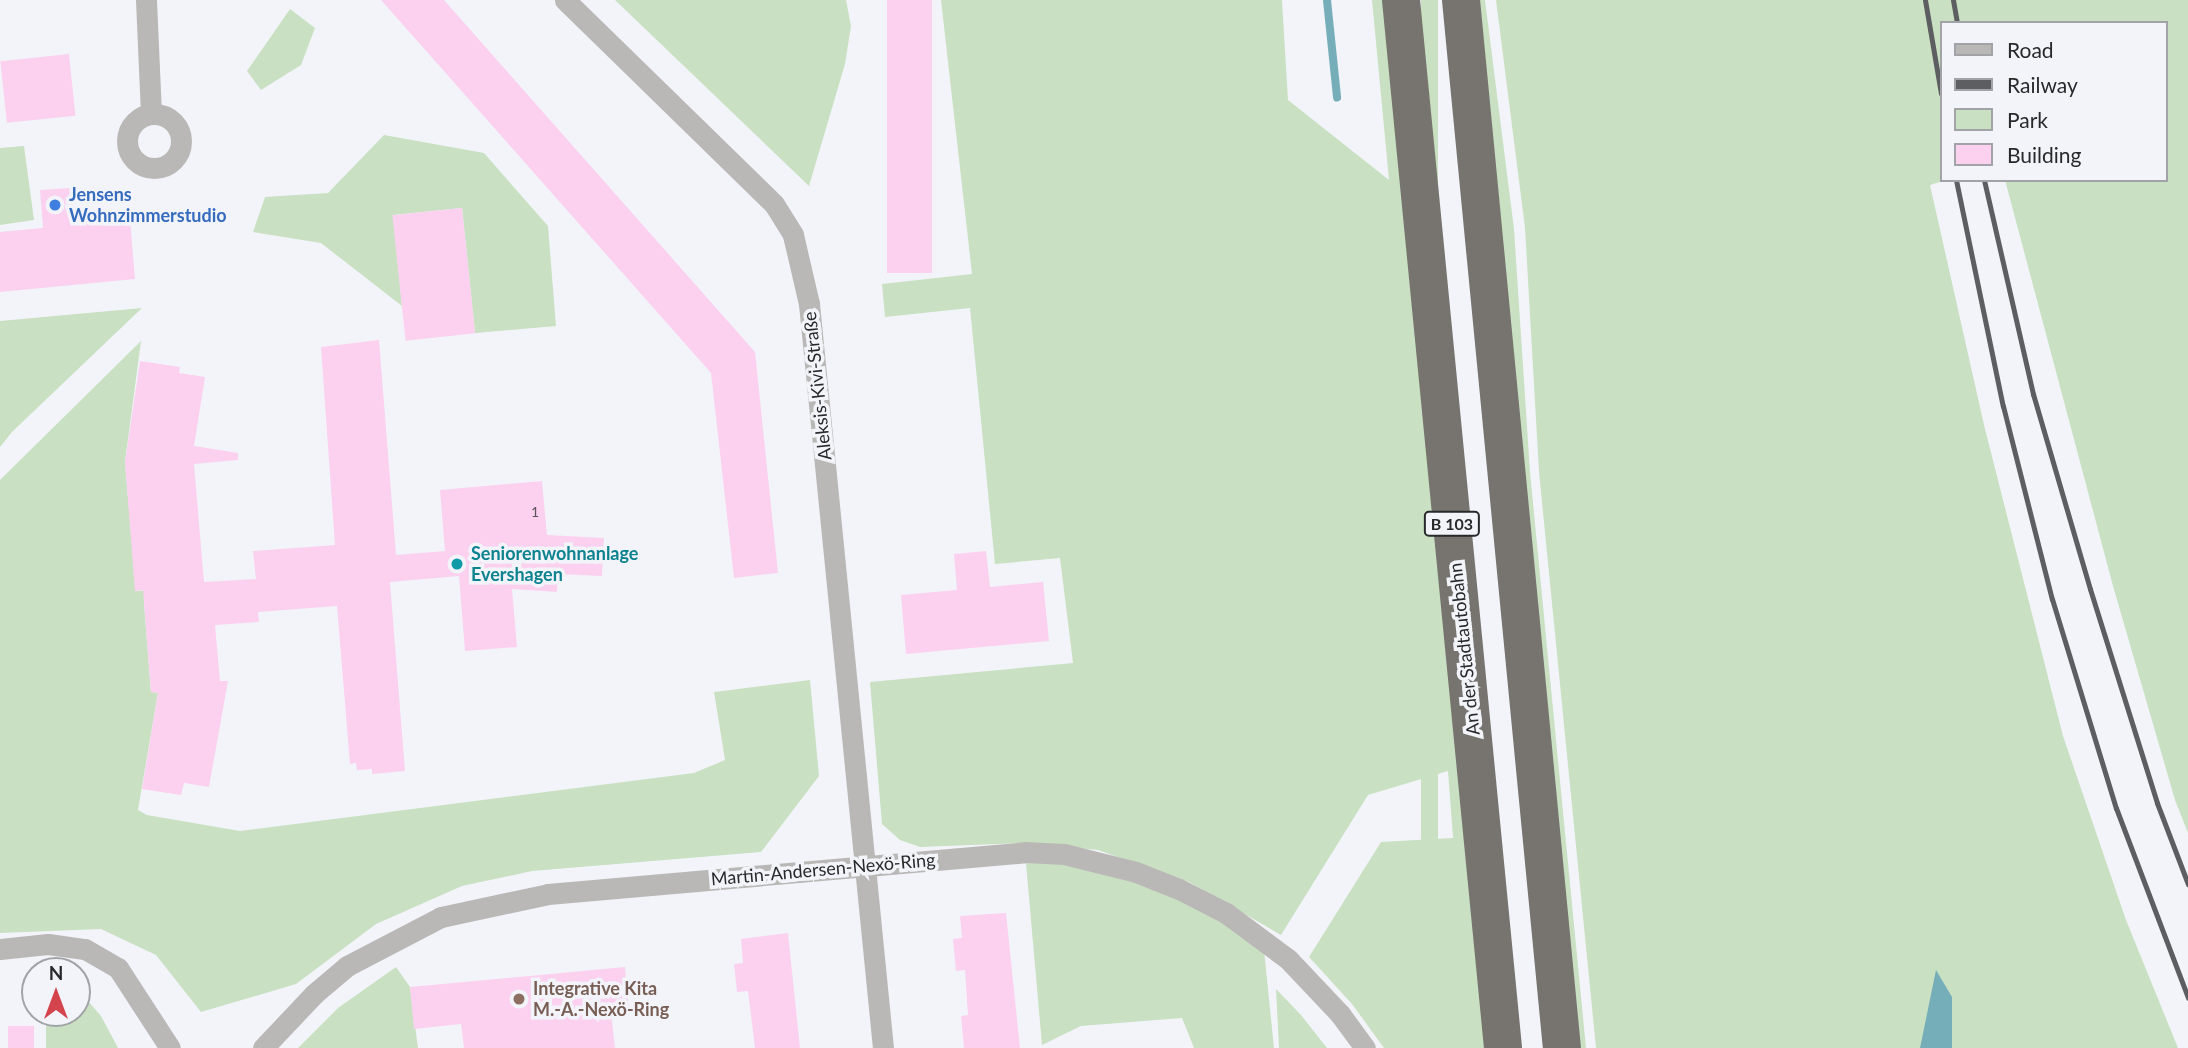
<!DOCTYPE html>
<meta charset="utf-8">
<style>
body{margin:0}
#map{position:relative;width:2188px;height:1048px;overflow:hidden;background:#f2f4fa;font-family:Lato,sans-serif}
div>[style]{position:absolute}
.green>*{inset:0;background:#c9e1c2;transform-origin:0 0}
.water>*{inset:0;background:#75aeb9}
.stream>*{height:8px;margin:-4px;padding:0 4px;transform-origin:4px;border-radius:4px;background:#75aeb9}
.building>*{inset:0;background:#fbd1ef;transform-origin:0 0}
.street>*{height:21px;margin:-10.5px;padding:0 10.5px;transform-origin:10.5px;border-radius:10.5px;background:#bab8b7}
.street>.ring{margin:-10.5px;padding:0;box-sizing:content-box;background:none;border:21px solid #bab8b7;border-radius:50%}
.highway>*{height:38px;margin:-19px;padding:0 19px;transform-origin:19px;border-radius:19px;background:#777470}
.rail>*{height:5px;margin:-2.5px;padding:0 2.5px;transform-origin:2.5px;border-radius:2.5px;background:#5c5e61}
.dots>*{width:19px;height:19px;translate:-50% -50%;box-sizing:border-box;border:4px solid #f2f4fa;border-radius:50%}
span{translate:-50% -50%;white-space:nowrap;text-align:center;line-height:1.15;-webkit-text-stroke:7px #f2f4fa;paint-order:stroke}
.number-label{font-size:14px;color:#5d535c}
.number-label span{-webkit-text-stroke-width:0}
.shield-label span{padding:2px 5px;background:#f2f4fa;border:2px solid;border-radius:5px;-webkit-text-stroke-width:0}
.shield-label{font-size:16px;color:#28292b;font-weight:700}
.shop-label{font-size:18px;color:#366cbe;font-weight:700}
.left{translate:0 -50%;text-align:left}
.street-label{font-size:18px;color:#28292b}
.culture-label{font-size:18px;color:#0d838f;font-weight:700}
.education-label{font-size:18px;color:#785e54;font-weight:700}
.legend{position:absolute;left:1940px;top:21px;width:228px;height:161px;box-sizing:border-box;background:#f2f4fa;border:2px solid #a1a3a7;margin:0;padding:9px 12px;list-style:none;font-size:21px;color:#28292b}
.legend li{display:flex;align-items:center;gap:14px;height:35px}
.legend b{width:35px;border:2px solid #a1a3a7}
.north{position:absolute;left:21px;top:957px;width:70px;height:70px;box-sizing:border-box;background:#f2f4fa;border:2px solid #a1a3a7;border-radius:50%;rotate:0deg;font-size:19px;font-weight:700;line-height:28px;text-align:center;color:#28292b}
.north::after{content:'';display:block;margin:auto;width:24px;height:32px;background:#d4444d;clip-path:polygon(50% 0,100% 100%,50% 72%,0 100%)}
</style>
<div id="map">
<div class="green">
<div style="clip-path:polygon(615px 0,846px 0,851px 26px,845px 64px,809px 186px)"></div>
<div style="clip-path:polygon(941px 0,1282px 0,1288px 100px,1389px 180px,1372px 0,1384px 0,1486px 1048px,1384px 1048px,1352px 1004px,1309px 957px,1381px 842px,1453px 838px,1448px 771px,1368px 795px,1281px 935px,1189px 882px,1098px 850px,1026px 843px,920px 847px,900px 840px,882px 824px,870px 682px,1073px 663px,1060px 558px,995px 564px,970px 308px,885px 317px,882px 284px,972px 274px)"></div>
<div style="left:1421px;top:0;width:17px;height:1053px"></div>
<div style="clip-path:polygon(1477px 0,1485px 0,1514px 229px,1530px 472px,1586px 1048px,1578px 1048px)"></div>
<div style="clip-path:polygon(1496px 0,2188px 0,2188px 833px,2175px 800px,2113px 586px,2005px 180px,2165px 180px,2165px 23px,1941px 23px,1941px 180px,1946px 180px,1930px 185px,1984px 425px,2063px 736px,2126px 920px,2178px 1048px,1596px 1048px,1539px 472px,1525px 228px)"></div>
<div style="clip-path:polygon(290px 9px,315px 28px,301px 65px,261px 90px,247px 71px)"></div>
<div style="clip-path:polygon(384px 135px,484px 153px,548px 226px,556px 326px,475px 333px,462px 208px,393px 215px,402px 306px,321px 243px,253px 232px,265px 197px,328px 193px)"></div>
<div style="clip-path:polygon(24px 146px,34px 220px,0 225px,0 148px)"></div>
<div style="clip-path:polygon(142px 308px,12px 432px,0 447px,0 321px)"></div>
<div style="clip-path:polygon(141px 341px,125px 462px,136px 591px,147px 590px,144px 603px,151px 692px,158px 693px,138px 810px,147px 815px,240px 831px,694px 773px,725px 760px,714px 692px,810px 680px,819px 776px,761px 852px,532px 871px,462px 886px,376px 924px,296px 984px,201px 1012px,156px 955px,101px 929px,0 933px,0 480px)"></div>
<div style="clip-path:polygon(1025px 852px,1099px 861px,1263px 940px,1274px 1048px,1194px 1048px,1182px 1018px,1081px 1026px,1042px 1045px)"></div>
<div style="clip-path:polygon(396px 967px,410px 987px,418px 1048px,298px 1048px,338px 1008px)"></div>
<div style="clip-path:polygon(1276px 989px,1301px 1015px,1327px 1048px,1279px 1048px)"></div>
<div style="clip-path:polygon(81px 993px,101px 1016px,118px 1048px,46px 1048px,46px 1020px,50px 1013px,77px 1013px,77px 994px)"></div>
</div>
<div class="water">
<div style="clip-path:polygon(1936px 970px,1952px 997px,1952px 1048px,1920px 1048px)"></div>
</div>
<div class="stream">
<div style="left:1327px;top:0;width:98px;rotate:84.1deg"></div>
</div>
<div class="building">
<div style="clip-path:polygon(381px 0,444px 0,755px 352px,778px 573px,734px 578px,711px 373px)"></div>
<div style="left:887px;top:0;width:45px;height:273px"></div>
<div style="left:69px;top:54px;width:62px;height:69px;rotate:84deg"></div>
<div style="clip-path:polygon(71px 188px,75px 225px,130px 219px,135px 279px,0 292px,0 232px,43px 228px,40px 190px)"></div>
<div style="left:462px;top:208px;width:126px;height:70px;rotate:84deg"></div>
<div style="clip-path:polygon(379px 340px,396px 555px,445px 551px,440px 490px,542px 481px,547px 535px,604px 538px,602px 576px,558px 574px,557px 592px,512px 589px,517px 647px,465px 651px,459px 576px,390px 582px,405px 771px,372px 774px,372px 769px,357px 770px,356px 763px,350px 764px,337px 606px,258px 612px,259px 622px,215px 625px,220px 681px,228px 681px,209px 787px,184px 783px,181px 795px,142px 789px,158px 693px,151px 692px,143px 590px,135px 591px,125px 462px,140px 361px,180px 367px,179px 373px,205px 377px,194px 446px,238px 453px,238px 460px,194px 464px,204px 582px,256px 579px,253px 551px,335px 545px,321px 347px)"></div>
<div style="clip-path:polygon(986px 551px,990px 587px,1043px 582px,1049px 641px,906px 654px,901px 595px,957px 590px,954px 554px)"></div>
<div style="clip-path:polygon(1006px 913px,1020px 1048px,964px 1048px,961px 1016px,968px 1015px,965px 970px,956px 971px,953px 939px,962px 938px,960px 916px)"></div>
<div style="clip-path:polygon(788px 933px,800px 1048px,755px 1048px,748px 991px,737px 992px,734px 964px,743px 963px,741px 939px)"></div>
<div style="clip-path:polygon(625px 967px,629px 1011px,611px 1012px,615px 1048px,464px 1048px,461px 1024px,414px 1029px,410px 987px)"></div>
<div style="left:8px;top:1026px;width:26px;height:22px"></div>
</div>
<div class="street">
<div style="left:146px;top:0;width:114px;rotate:87.5deg"></div>
<div style="left:565px;top:0;width:292px;rotate:44.3deg"></div>
<div style="left:774px;top:204px;width:36px;rotate:58deg"></div>
<div style="left:793px;top:235px;width:71px;rotate:76.9deg"></div>
<div style="left:809px;top:304px;width:748px;rotate:84.32deg"></div>
<div class="ring" style="left:127px;top:114px;width:33px;height:33px"></div>
<div style="left:0;top:949px;width:48px;rotate:-5.9deg"></div>
<div style="left:48px;top:944px;width:37px;rotate:8deg"></div>
<div style="left:85px;top:949px;width:38px;rotate:30deg"></div>
<div style="left:118px;top:968px;width:95px;rotate:57deg"></div>
<div style="left:263px;top:1048px;width:74px;rotate:-46.6deg"></div>
<div style="left:314px;top:994px;width:43px;rotate:-40.3deg"></div>
<div style="left:347px;top:966px;width:106px;rotate:-27.5deg"></div>
<div style="left:441px;top:917px;width:109px;rotate:-12.1deg"></div>
<div style="left:548px;top:894px;width:479px;rotate:-5deg"></div>
<div style="left:1025px;top:852px;width:39px;rotate:3deg"></div>
<div style="left:1064px;top:854px;width:74px;rotate:14deg"></div>
<div style="left:1136px;top:872px;width:46px;rotate:21.6deg"></div>
<div style="left:1179px;top:889px;width:53px;rotate:27.1deg"></div>
<div style="left:1226px;top:913px;width:77px;rotate:36.6deg"></div>
<div style="left:1288px;top:959px;width:76px;rotate:46.6deg"></div>
<div style="left:1340px;top:1014px;width:42px;rotate:53.7deg"></div>
</div>
<div class="highway">
<div style="left:1401px;top:0;width:1053px;rotate:84.44deg"></div>
<div style="left:1461px;top:0;width:1053px;rotate:84.5deg"></div>
</div>
<div class="rail">
<div style="left:1925px;top:0;width:95px;rotate:80.3deg"></div>
<div style="left:1953px;top:0;width:23px;rotate:80deg"></div>
<div style="left:1956px;top:180px;width:231px;rotate:78.3deg"></div>
<div style="left:2003px;top:406px;width:199px;rotate:75.8deg"></div>
<div style="left:2052px;top:599px;width:219px;rotate:73deg"></div>
<div style="left:2116px;top:808px;width:203px;rotate:69.2deg"></div>
<div style="left:1984px;top:180px;width:220px;rotate:77.1deg"></div>
<div style="left:2033px;top:394px;width:203px;rotate:73.7deg"></div>
<div style="left:2090px;top:589px;width:224px;rotate:72.6deg"></div>
<div style="left:2157px;top:803px;width:87px;rotate:69.1deg"></div>
</div>
<div class="dots">
<div style="left:55px;top:205px;background:#3f7fe0"></div>
<div style="left:457px;top:564px;background:#0f9aa8"></div>
<div style="left:519px;top:999px;background:#8d6e63"></div>
</div>
<div class="number-label">
<span style="left:535px;top:512px">1</span>
</div>
<div class="shield-label">
<span style="left:1452px;top:524px">B 103</span>
</div>
<div class="shop-label">
<span class="left" style="left:69px;top:205px">Jensens<br>Wohnzimmerstudio</span>
</div>
<div class="street-label">
<span style="left:817px;top:386px;rotate:-96deg">Aleksis-Kivi-Straße</span>
<span style="left:1464px;top:649px;rotate:-96deg">An der Stadtautobahn</span>
<span style="left:823px;top:869px;rotate:-5deg">Martin-Andersen-Nexö-Ring</span>
</div>
<div class="culture-label">
<span class="left" style="left:471px;top:564px">Seniorenwohnanlage<br>Evershagen</span>
</div>
<div class="education-label">
<span class="left" style="left:533px;top:999px">Integrative Kita<br>M.-A.-Nexö-Ring</span>
</div>
<ul class="legend">
<li><b style="height:9px;background:#bab8b7"></b>Road</li>
<li><b style="height:9px;background:#5c5e61"></b>Railway</li>
<li><b style="height:19px;background:#c9e1c2"></b>Park</li>
<li><b style="height:19px;background:#fbd1ef"></b>Building</li>
</ul>
<div class="north">N</div>
</div>
